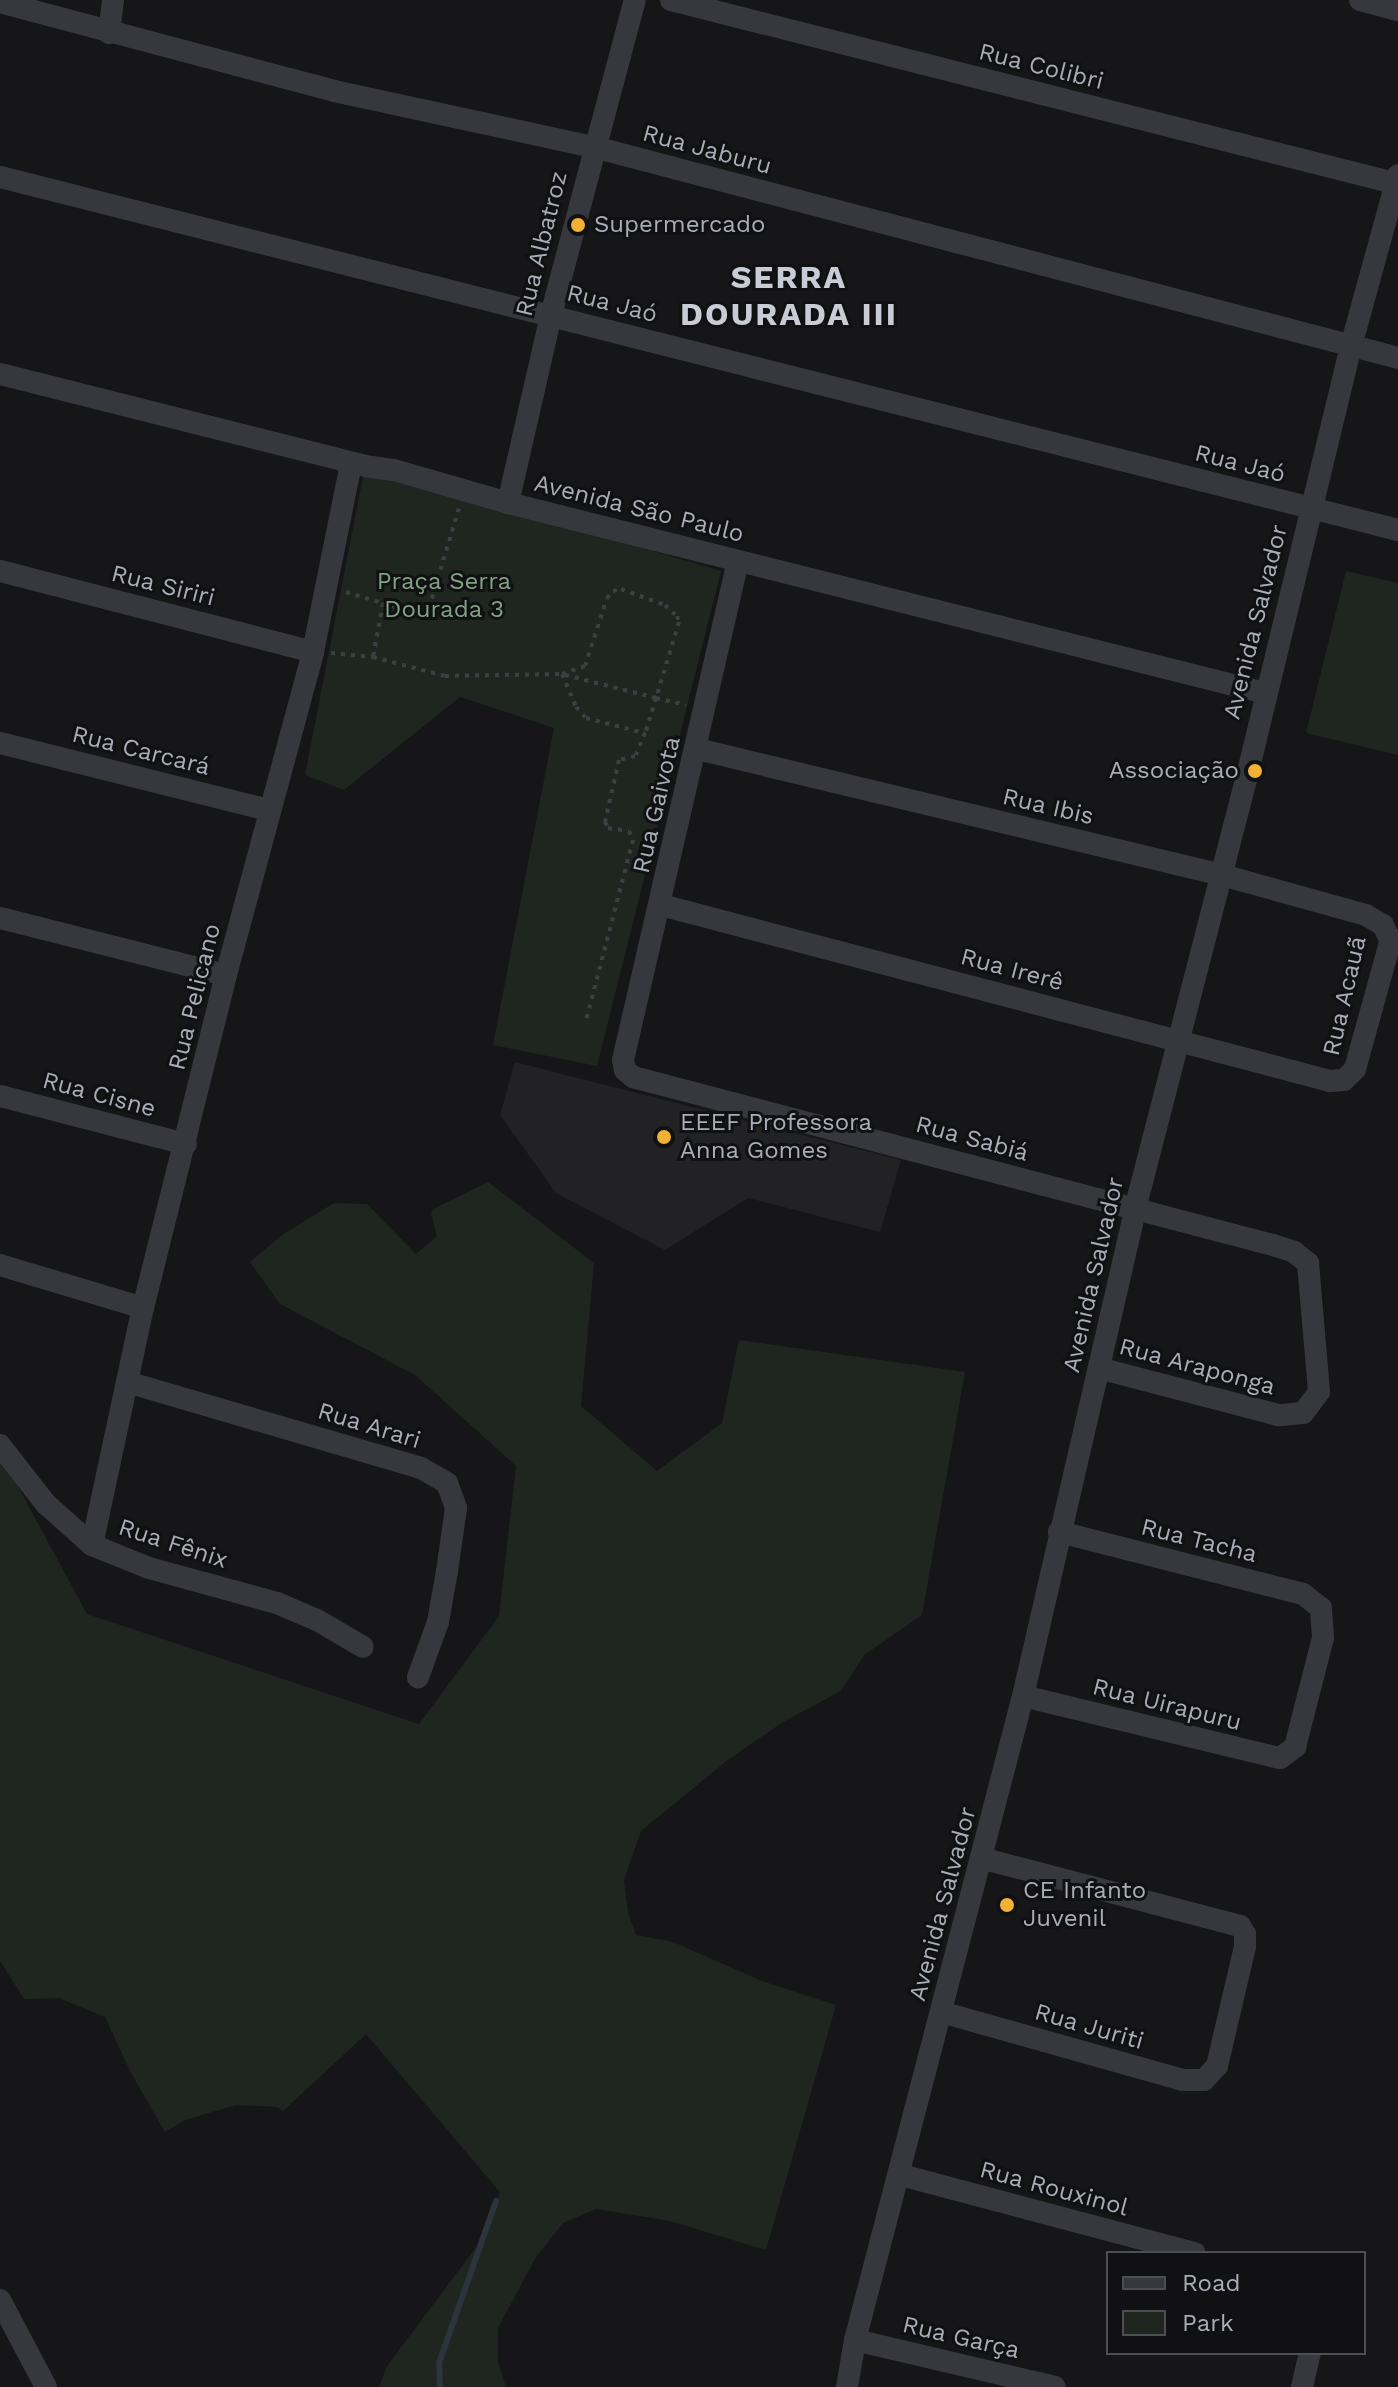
<!DOCTYPE html>
<meta charset="utf-8">
<style>
body{margin:0}
#map{position:relative;width:1398px;height:2387px;overflow:hidden;background:#161618;font-family:"Work Sans",sans-serif}
div>[style]{position:absolute}
.built>*{inset:0;background:#222225}
.green>*{inset:0;background:#1e261f}
.stream>*{height:6px;margin:-3px;padding:0 3px;transform-origin:3px;border-radius:3px;background:#2c353c}
.path>*{height:4px;margin-top:-2px;transform-origin:0;background:repeating-linear-gradient(90deg,#3d3f44 0 4px,transparent 0 10px)}
.minor>*{height:22px;margin:-11px;padding:0 11px;transform-origin:11px;border-radius:11px;background:#37383d}
.dots>*{width:22px;height:22px;translate:-50% -50%;box-sizing:border-box;border:4px solid #111113;border-radius:50%}
span{translate:-50% -50%;white-space:nowrap;text-align:center;line-height:1.15;-webkit-text-stroke:6px #111113;paint-order:stroke}
.street-label{font-size:24px;color:#a8adb8}
.poi-label{font-size:24px;color:#a8adb8}
.left{translate:0 -50%;text-align:left}
.right{translate:-100% -50%;text-align:right}
.park-label{font-size:24px;color:#7fa381}
.district-label{font-size:32px;color:#c9ccd4;font-weight:700;letter-spacing:2px}
.legend{position:absolute;left:1106px;top:2251px;width:260px;height:104px;box-sizing:border-box;background:#111113;border:2px solid #4d4f55;margin:0;padding:10px 14px;list-style:none;font-size:24px;color:#a8adb8}
.legend li{display:flex;align-items:center;gap:16px;height:40px}
.legend b{width:40px;border:2px solid #4d4f55}
</style>
<div id="map">
<div class="built">
<div style="clip-path:polygon(515px 1062px,901px 1160px,880px 1232px,748px 1198px,665px 1250px,556px 1193px,500px 1115px)"></div>
</div>
<div class="green">
<div style="clip-path:polygon(365px 466px,721px 571px,597px 1066px,493px 1045px,554px 728px,460px 697px,344px 790px,305px 775px)"></div>
<div style="clip-path:polygon(1346px 571px,1398px 583px,1398px 755px,1306px 733px)"></div>
<div style="clip-path:polygon(488px 1182px,594px 1263px,581px 1406px,657px 1471px,722px 1423px,739px 1340px,965px 1372px,922px 1615px,864px 1655px,841px 1691px,783px 1722px,729px 1759px,641px 1831px,624px 1880px,628px 1912px,636px 1935px,673px 1942px,762px 1981px,836px 2005px,766px 2250px,670px 2221px,596px 2209px,563px 2223px,536px 2257px,498px 2328px,498px 2362px,506px 2387px,379px 2387px,387px 2366px,489px 2230px,500px 2192px,366px 2034px,283px 2111px,278px 2107px,236px 2105px,185px 2120px,165px 2132px,131px 2073px,105px 2017px,59px 1998px,24px 1999px,0 1961px,0 1453px,87px 1614px,419px 1724px,499px 1616px,516px 1466px,415px 1375px,280px 1304px,250px 1262px,282px 1235px,334px 1203px,367px 1204px,416px 1254px,437px 1236px,431px 1213px,435px 1208px)"></div>
</div>
<div class="stream">
<div style="left:440px;top:2387px;width:24px;rotate:-92deg"></div>
<div style="left:439px;top:2363px;width:172px;rotate:-70.6deg"></div>
</div>
<div class="path">
<div style="left:346px;top:592px;width:39px;rotate:17deg"></div>
<div style="left:383px;top:603px;width:55px;rotate:100.5deg"></div>
<div style="left:383px;top:603px;width:35px;rotate:16deg"></div>
<div style="left:417px;top:613px;width:13px;rotate:-23deg"></div>
<div style="left:429px;top:608px;width:104px;rotate:-73.3deg"></div>
<div style="left:331px;top:653px;width:42px;rotate:5.4deg"></div>
<div style="left:373px;top:657px;width:74px;rotate:14.8deg"></div>
<div style="left:445px;top:676px;width:117px;rotate:-1deg"></div>
<div style="left:562px;top:674px;width:36px;rotate:67deg"></div>
<div style="left:576px;top:707px;width:15px;rotate:48deg"></div>
<div style="left:586px;top:718px;width:61px;rotate:14.3deg"></div>
<div style="left:645px;top:733px;width:25px;rotate:113deg"></div>
<div style="left:635px;top:756px;width:16px;rotate:166deg"></div>
<div style="left:619px;top:760px;width:64px;rotate:102.7deg"></div>
<div style="left:605px;top:822px;width:7px;rotate:63deg"></div>
<div style="left:608px;top:828px;width:21px;rotate:8deg"></div>
<div style="left:629px;top:831px;width:10px;rotate:66deg"></div>
<div style="left:633px;top:840px;width:186px;rotate:104.6deg"></div>
<div style="left:562px;top:674px;width:24px;rotate:-19deg"></div>
<div style="left:585px;top:666px;width:71px;rotate:-72.1deg"></div>
<div style="left:607px;top:598px;width:9px;rotate:-49deg"></div>
<div style="left:613px;top:591px;width:8px;rotate:-14deg"></div>
<div style="left:621px;top:589px;width:47px;rotate:20deg"></div>
<div style="left:665px;top:605px;width:16px;rotate:43deg"></div>
<div style="left:677px;top:616px;width:6px;rotate:72deg"></div>
<div style="left:679px;top:622px;width:79px;rotate:106.8deg"></div>
<div style="left:656px;top:698px;width:31px;rotate:13deg"></div>
<div style="left:565px;top:675px;width:94px;rotate:14.2deg"></div>
<div style="left:656px;top:698px;width:37px;rotate:107deg"></div>
</div>
<div class="minor">
<div style="left:671px;top:0;width:750px;rotate:14.2deg"></div>
<div style="left:1360px;top:0;width:39px;rotate:15deg"></div>
<div style="left:0;top:2px;width:346px;rotate:14.9deg"></div>
<div style="left:334px;top:91px;width:266px;rotate:12.2deg"></div>
<div style="left:594px;top:147px;width:831px;rotate:14.7deg"></div>
<div style="left:109px;top:33px;width:33px;rotate:-83deg"></div>
<div style="left:0;top:177px;width:1442px;rotate:14.17deg"></div>
<div style="left:0;top:374px;width:376px;rotate:14.1deg"></div>
<div style="left:365px;top:466px;width:29px;rotate:8deg"></div>
<div style="left:394px;top:470px;width:119px;rotate:16.1deg"></div>
<div style="left:508px;top:503px;width:780px;rotate:14.09deg"></div>
<div style="left:508px;top:503px;width:193px;rotate:-77.1deg"></div>
<div style="left:551px;top:315px;width:326px;rotate:-75.1deg"></div>
<div style="left:738px;top:561px;width:512px;rotate:102.98deg"></div>
<div style="left:623px;top:1060px;width:10px;rotate:79deg"></div>
<div style="left:625px;top:1070px;width:11px;rotate:41deg"></div>
<div style="left:633px;top:1077px;width:662px;rotate:14.71deg"></div>
<div style="left:1273px;top:1245px;width:22px;rotate:18deg"></div>
<div style="left:1294px;top:1252px;width:18px;rotate:38deg"></div>
<div style="left:1308px;top:1263px;width:129px;rotate:85.1deg"></div>
<div style="left:1319px;top:1392px;width:26px;rotate:127deg"></div>
<div style="left:1303px;top:1413px;width:25px;rotate:175deg"></div>
<div style="left:1278px;top:1415px;width:185px;rotate:-165.3deg"></div>
<div style="left:0;top:571px;width:323px;rotate:14.5deg"></div>
<div style="left:0;top:743px;width:277px;rotate:14deg"></div>
<div style="left:661px;top:905px;width:692px;rotate:14.74deg"></div>
<div style="left:1330px;top:1081px;width:14px;rotate:-4deg"></div>
<div style="left:1344px;top:1080px;width:16px;rotate:-45deg"></div>
<div style="left:1355px;top:1069px;width:128px;rotate:-74.5deg"></div>
<div style="left:1389px;top:946px;width:7px;rotate:-82deg"></div>
<div style="left:1390px;top:939px;width:16px;rotate:-117deg"></div>
<div style="left:1383px;top:925px;width:20px;rotate:-150deg"></div>
<div style="left:1366px;top:915px;width:149px;rotate:-164.5deg"></div>
<div style="left:1222px;top:875px;width:540px;rotate:-166.5deg"></div>
<div style="left:0;top:918px;width:233px;rotate:14.2deg"></div>
<div style="left:0;top:1096px;width:192px;rotate:14.5deg"></div>
<div style="left:0;top:1265px;width:149px;rotate:16.7deg"></div>
<div style="left:127px;top:1382px;width:306px;rotate:16.3deg"></div>
<div style="left:421px;top:1468px;width:30px;rotate:30deg"></div>
<div style="left:447px;top:1483px;width:27px;rotate:70deg"></div>
<div style="left:456px;top:1508px;width:64px;rotate:98.1deg"></div>
<div style="left:447px;top:1571px;width:52px;rotate:100deg"></div>
<div style="left:438px;top:1622px;width:59px;rotate:110deg"></div>
<div style="left:0;top:1445px;width:75px;rotate:52.1deg"></div>
<div style="left:46px;top:1504px;width:62px;rotate:41.7deg"></div>
<div style="left:92px;top:1545px;width:61px;rotate:22deg"></div>
<div style="left:149px;top:1568px;width:133px;rotate:15.3deg"></div>
<div style="left:277px;top:1603px;width:43px;rotate:23deg"></div>
<div style="left:317px;top:1620px;width:53px;rotate:30.4deg"></div>
<div style="left:92px;top:1545px;width:242px;rotate:-77.9deg"></div>
<div style="left:143px;top:1308px;width:343px;rotate:-76deg"></div>
<div style="left:226px;top:975px;width:335px;rotate:-74.9deg"></div>
<div style="left:313px;top:652px;width:193px;rotate:-78.6deg"></div>
<div style="left:1023px;top:1696px;width:264px;rotate:13.6deg"></div>
<div style="left:1280px;top:1758px;width:19px;rotate:-36deg"></div>
<div style="left:1295px;top:1747px;width:113px;rotate:-75.6deg"></div>
<div style="left:1323px;top:1638px;width:30px;rotate:-94deg"></div>
<div style="left:1321px;top:1608px;width:23px;rotate:-142deg"></div>
<div style="left:1303px;top:1594px;width:252px;rotate:-165.7deg"></div>
<div style="left:941px;top:2012px;width:251px;rotate:15.7deg"></div>
<div style="left:1183px;top:2080px;width:21px"></div>
<div style="left:1204px;top:2080px;width:19px;rotate:-47deg"></div>
<div style="left:1217px;top:2066px;width:122px;rotate:-76.8deg"></div>
<div style="left:1245px;top:1947px;width:13px;rotate:-90deg"></div>
<div style="left:1245px;top:1934px;width:9px;rotate:-122deg"></div>
<div style="left:1240px;top:1926px;width:268px;rotate:-165.3deg"></div>
<div style="left:901px;top:2175px;width:304px;rotate:14.9deg"></div>
<div style="left:0;top:2300px;width:98px;rotate:62.1deg"></div>
<div style="left:855px;top:2340px;width:205px;rotate:13.2deg"></div>
<div style="left:847px;top:2387px;width:48px;rotate:-80.3deg"></div>
<div style="left:855px;top:2340px;width:666px;rotate:-75.38deg"></div>
<div style="left:1023px;top:1696px;width:500px;rotate:-77deg"></div>
<div style="left:1135px;top:1209px;width:443px;rotate:-75.5deg"></div>
<div style="left:1246px;top:780px;width:447px;rotate:-76.4deg"></div>
<div style="left:1351px;top:346px;width:177px;rotate:-74.6deg"></div>
<div style="left:1302px;top:2387px;width:35px;rotate:-77deg"></div>
</div>
<div class="dots">
<div style="left:578px;top:225px;background:#f2b134"></div>
<div style="left:1255px;top:771px;background:#f2b134"></div>
<div style="left:664px;top:1137px;background:#f2b134"></div>
<div style="left:1007px;top:1905px;background:#f2b134"></div>
</div>
<div class="street-label">
<span style="left:1041px;top:67px;rotate:14deg">Rua Colibri</span>
<span style="left:707px;top:150px;rotate:15deg">Rua Jaburu</span>
<span style="left:542px;top:244px;rotate:-76deg">Rua Albatroz</span>
<span style="left:612px;top:304px;rotate:14deg">Rua Jaó</span>
<span style="left:1240px;top:464px;rotate:14deg">Rua Jaó</span>
<span style="left:639px;top:509px;rotate:14deg">Avenida São Paulo</span>
<span style="left:163px;top:586px;rotate:14deg">Rua Siriri</span>
<span style="left:1256px;top:622px;rotate:-76deg">Avenida Salvador</span>
<span style="left:141px;top:751px;rotate:14deg">Rua Carcará</span>
<span style="left:657px;top:805px;rotate:-77deg">Rua Gaivota</span>
<span style="left:1048px;top:807px;rotate:13deg">Rua Ibis</span>
<span style="left:1012px;top:970px;rotate:15deg">Rua Irerê</span>
<span style="left:1345px;top:996px;rotate:-77deg">Rua Acauã</span>
<span style="left:195px;top:997px;rotate:-76deg">Rua Pelicano</span>
<span style="left:99px;top:1095px;rotate:15deg">Rua Cisne</span>
<span style="left:972px;top:1139px;rotate:15deg">Rua Sabiá</span>
<span style="left:1094px;top:1275px;rotate:-77deg">Avenida Salvador</span>
<span style="left:1197px;top:1367px;rotate:15deg">Rua Araponga</span>
<span style="left:369px;top:1426px;rotate:17deg">Rua Arari</span>
<span style="left:1199px;top:1541px;rotate:14deg">Rua Tacha</span>
<span style="left:173px;top:1544px;rotate:18deg">Rua Fênix</span>
<span style="left:1167px;top:1705px;rotate:14deg">Rua Uirapuru</span>
<span style="left:943px;top:1904px;rotate:-75deg">Avenida Salvador</span>
<span style="left:1089px;top:2027px;rotate:16deg">Rua Juriti</span>
<span style="left:1054px;top:2189px;rotate:15deg">Rua Rouxinol</span>
<span style="left:961px;top:2338px;rotate:13deg">Rua Garça</span>
</div>
<div class="poi-label">
<span class="left" style="left:594px;top:225px">Supermercado</span>
<span class="right" style="left:1239px;top:771px">Associação</span>
<span class="left" style="left:680px;top:1137px">EEEF Professora<br>Anna Gomes</span>
<span class="left" style="left:1023px;top:1905px">CE Infanto<br>Juvenil</span>
</div>
<div class="park-label">
<span style="left:444px;top:596px">Praça Serra<br>Dourada 3</span>
</div>
<div class="district-label">
<span style="left:789px;top:296px">SERRA<br>DOURADA III</span>
</div>
<ul class="legend">
<li><b style="height:10px;background:#37383d"></b>Road</li>
<li><b style="height:22px;background:#1e261f"></b>Park</li>
</ul>
</div>
